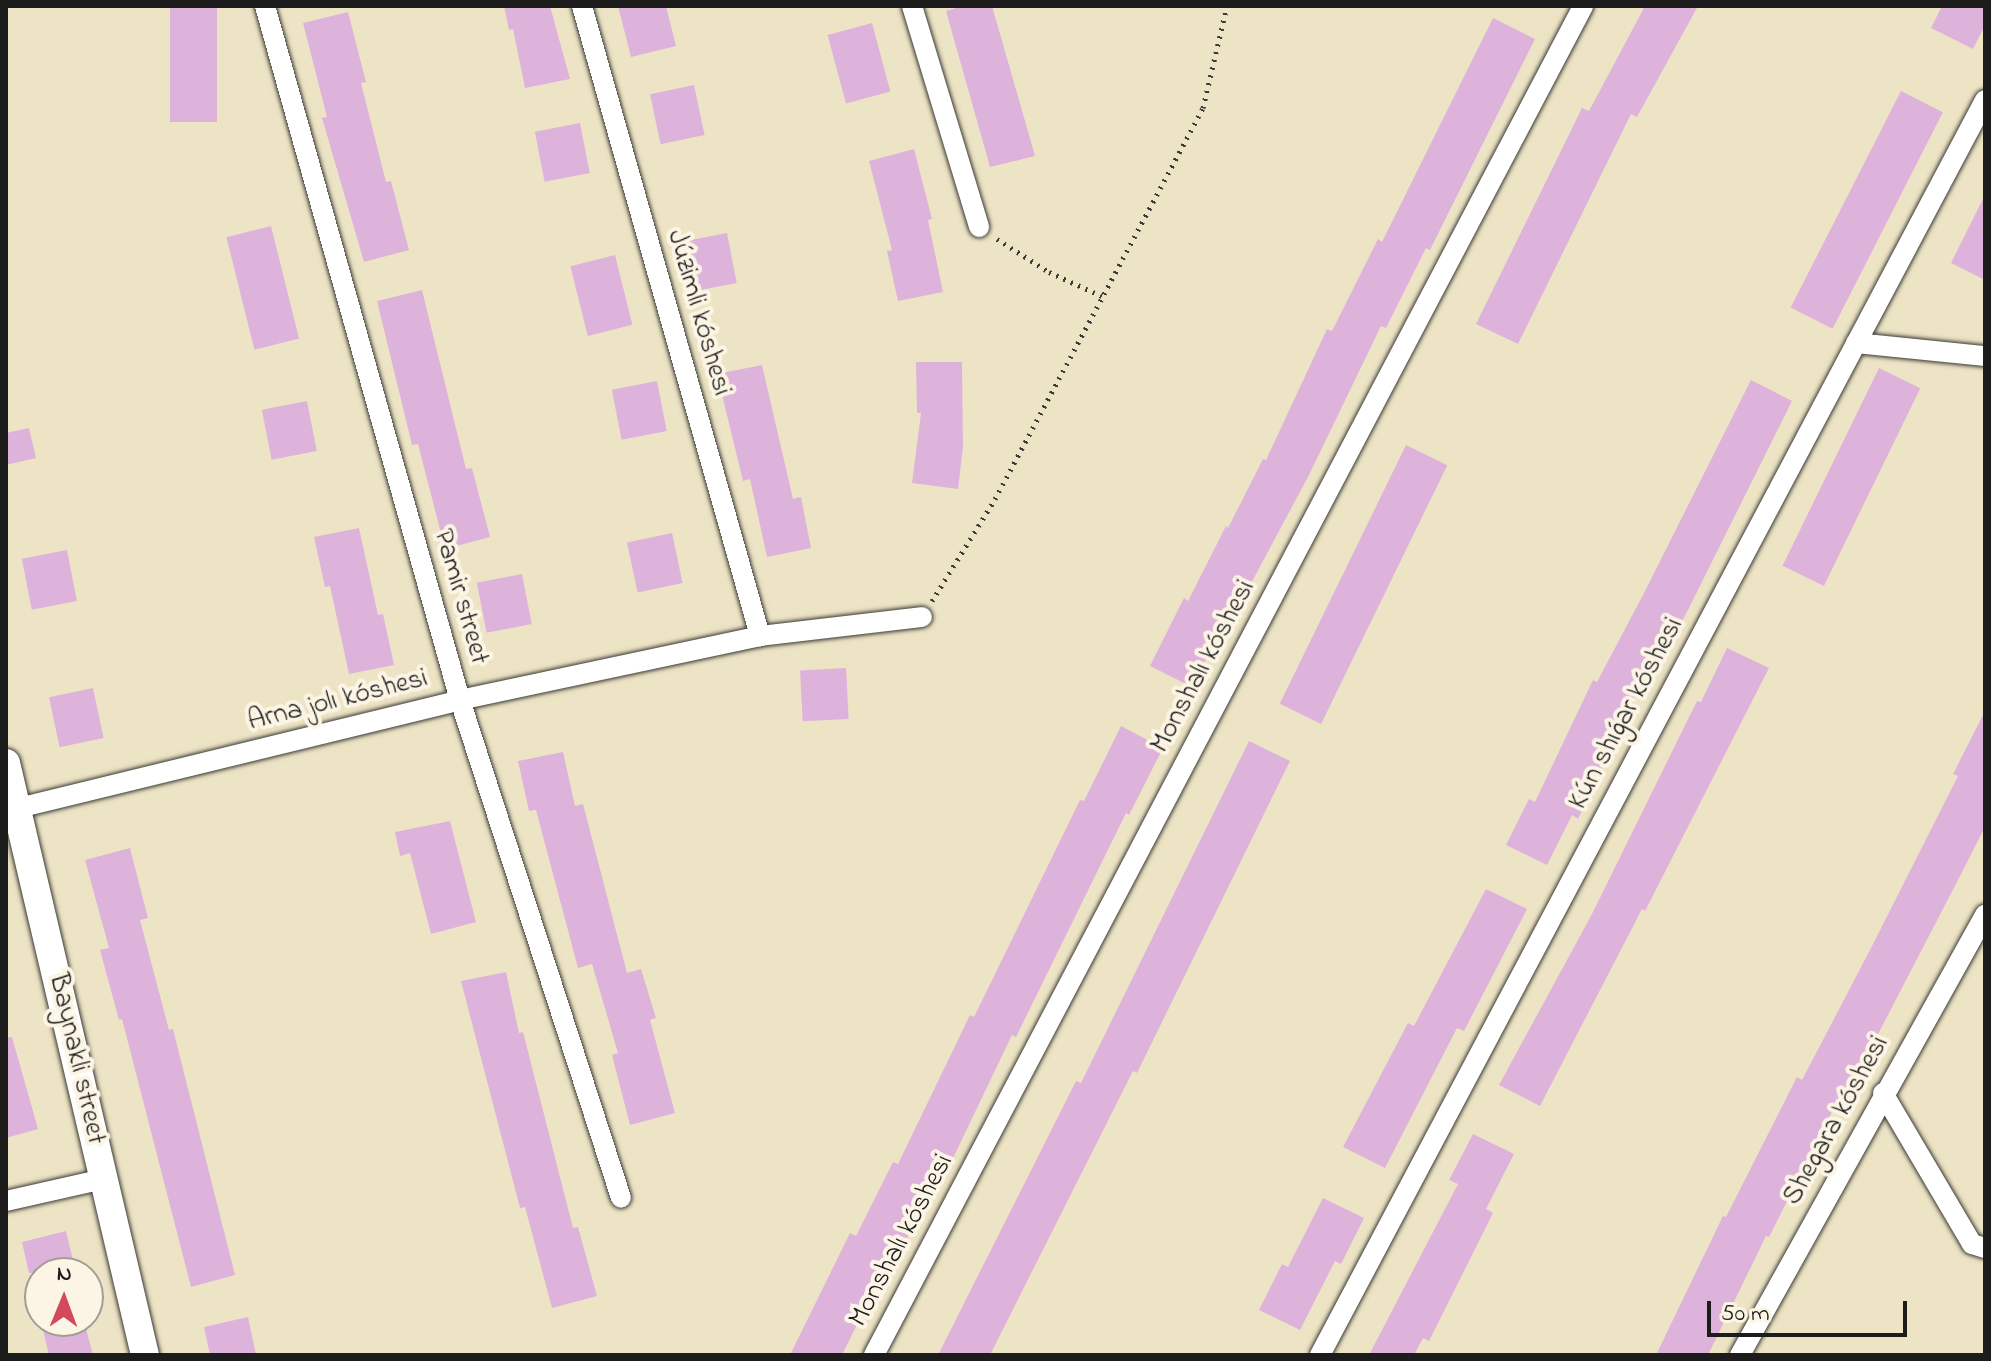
<!DOCTYPE html>
<meta charset="utf-8">
<style>
body{margin:0}
#map{position:relative;width:1991px;height:1361px;overflow:hidden;background:#ede4c5;font-family:"Indie Flower",sans-serif}
div>[style]{position:absolute}
.building>*{inset:0;background:#deb3db;transform-origin:0 0}
.path>*{height:5px;margin-top:-2.5px;transform-origin:0;background:repeating-linear-gradient(90deg,#3b3a35 0 2px,transparent 0 8px)}
.roads{filter:drop-shadow(0 0 2px #3b3a35) drop-shadow(0 0 2px #3b3a35)}
.street>*{height:20px;margin:-10px;padding:0 10px;transform-origin:10px;border-radius:10px;background:#fff}
.secondary>*{height:28px;margin:-14px;padding:0 14px;transform-origin:14px;border-radius:14px;background:#fff}
span{translate:-50% -50%;white-space:nowrap;text-align:center;line-height:1.15;-webkit-text-stroke:8px #fcf5e5;paint-order:stroke}
.street-label{font-size:28px;color:#1c1c1c}
.frame{position:absolute;inset:0;border:8px solid #1c1c1c;pointer-events:none}
.north{position:absolute;left:24px;top:1257px;width:80px;height:80px;box-sizing:border-box;background:#fcf5e5;border:2px solid #a29e95;border-radius:50%;rotate:1deg;font-size:22px;font-weight:700;line-height:32px;text-align:center;color:#1c1c1c}
.north::after{content:'';display:block;margin:auto;width:28px;height:36px;background:#d1495b;clip-path:polygon(50% 0,100% 100%,50% 72%,0 100%)}
.scale{position:absolute;left:1707px;top:1301px;width:200px;height:36px;box-sizing:border-box;border:4px solid #1c1c1c;border-top:0;padding-left:10px;font-size:24px;line-height:28px;white-space:nowrap;color:#1c1c1c;-webkit-text-stroke:6px #fcf5e5;paint-order:stroke}
</style>
<div id="map">
<div class="building">
<div style="left:170px;top:6px;width:47px;height:116px"></div>
<div style="clip-path:polygon(504px 6px,550px 6px,570px 79px,525px 88px,513px 29px,509px 30px)"></div>
<div style="clip-path:polygon(618px 6px,666px 6px,676px 46px,631px 57px)"></div>
<div style="clip-path:polygon(963px 6px,992px 6px,1035px 156px,990px 167px,946px 11px)"></div>
<div style="clip-path:polygon(1645px 6px,1698px 6px,1637px 117px,1631px 114px,1518px 344px,1476px 324px,1582px 108px,1589px 111px)"></div>
<div style="clip-path:polygon(1942px 6px,1985px 6px,1985px 25px,1973px 49px,1931px 28px)"></div>
<div style="clip-path:polygon(348px 12px,366px 82px,361px 83px,386px 182px,391px 181px,409px 250px,364px 262px,322px 118px,327px 117px,303px 23px)"></div>
<div style="clip-path:polygon(1493px 18px,1535px 39px,1430px 250px,1426px 248px,1386px 328px,1381px 326px,1308px 477px,1234px 615px,1229px 613px,1192px 687px,1150px 666px,1184px 598px,1188px 601px,1226px 526px,1228px 528px,1263px 459px,1266px 460px,1327px 329px,1332px 331px,1378px 239px,1382px 242px)"></div>
<div style="left:872px;top:23px;width:71px;height:46px;rotate:75deg"></div>
<div style="left:694px;top:85px;width:51px;height:45px;rotate:78deg"></div>
<div style="left:1901px;top:91px;width:47px;height:243px;rotate:27deg"></div>
<div style="left:580px;top:123px;width:51px;height:46px;rotate:79deg"></div>
<div style="clip-path:polygon(914px 149px,932px 219px,928px 220px,943px 292px,898px 301px,887px 251px,892px 250px,869px 161px)"></div>
<div style="clip-path:polygon(1985px 195px,1985px 280px,1951px 263px)"></div>
<div style="left:271px;top:226px;width:116px;height:46px;rotate:76deg"></div>
<div style="left:727px;top:233px;width:51px;height:46px;rotate:79deg"></div>
<div style="left:615px;top:255px;width:72px;height:46px;rotate:76deg"></div>
<div style="clip-path:polygon(422px 290px,466px 469px,472px 468px,490px 537px,445px 549px,418px 444px,412px 445px,377px 301px)"></div>
<div style="clip-path:polygon(916px 362px,962px 362px,963px 447px,958px 489px,912px 483px,921px 413px,917px 413px)"></div>
<div style="clip-path:polygon(762px 365px,793px 499px,801px 497px,811px 548px,767px 557px,750px 479px,743px 481px,717px 374px)"></div>
<div style="left:1879px;top:368px;width:46px;height:220px;rotate:26deg"></div>
<div style="clip-path:polygon(1751px 380px,1792px 401px,1689px 608px,1650px 680px,1645px 677px,1578px 819px,1572px 815px,1547px 865px,1506px 845px,1529px 799px,1535px 802px,1593px 680px,1597px 682px,1644px 593px)"></div>
<div style="left:657px;top:381px;width:51px;height:46px;rotate:79deg"></div>
<div style="left:307px;top:401px;width:51px;height:46px;rotate:79deg"></div>
<div style="clip-path:polygon(29px 428px,36px 458px,6px 465px,6px 433px)"></div>
<div style="left:1406px;top:445px;width:46px;height:288px;rotate:26deg"></div>
<div style="clip-path:polygon(359px 528px,378px 615px,383px 614px,394px 665px,349px 674px,330px 586px,325px 587px,314px 537px)"></div>
<div style="left:672px;top:533px;width:51px;height:46px;rotate:78deg"></div>
<div style="left:67px;top:550px;width:52px;height:46px;rotate:79deg"></div>
<div style="left:522px;top:574px;width:51px;height:46px;rotate:79deg"></div>
<div style="clip-path:polygon(1727px 648px,1769px 668px,1645px 911px,1642px 909px,1540px 1106px,1499px 1085px,1592px 914px,1697px 701px,1701px 702px)"></div>
<div style="left:846px;top:668px;width:51px;height:46px;rotate:87deg"></div>
<div style="left:93px;top:688px;width:51px;height:45px;rotate:78deg"></div>
<div style="clip-path:polygon(1985px 711px,1985px 827px,1959px 878px,1847px 1094px,1842px 1092px,1769px 1237px,1766px 1236px,1708px 1355px,1656px 1355px,1723px 1216px,1726px 1217px,1797px 1077px,1802px 1080px,1871px 948px,1958px 776px,1953px 774px)"></div>
<div style="clip-path:polygon(1121px 726px,1163px 748px,1129px 815px,1126px 813px,1016px 1037px,1012px 1035px,943px 1179px,938px 1177px,901px 1250px,895px 1248px,842px 1355px,790px 1355px,850px 1233px,856px 1236px,893px 1162px,898px 1164px,970px 1015px,974px 1017px,1080px 800px,1084px 801px)"></div>
<div style="clip-path:polygon(1249px 741px,1290px 761px,1137px 1073px,1133px 1071px,990px 1355px,938px 1355px,1076px 1081px,1081px 1083px)"></div>
<div style="clip-path:polygon(563px 752px,575px 806px,583px 804px,627px 973px,641px 969px,656px 1018px,650px 1020px,675px 1113px,630px 1125px,612px 1055px,618px 1053px,592px 964px,578px 968px,536px 810px,529px 811px,518px 761px)"></div>
<div style="clip-path:polygon(450px 821px,476px 922px,431px 934px,410px 853px,400px 856px,395px 832px)"></div>
<div style="clip-path:polygon(130px 848px,148px 918px,140px 920px,169px 1030px,173px 1029px,235px 1275px,191px 1287px,122px 1019px,119px 1020px,100px 950px,109px 948px,85px 860px)"></div>
<div style="clip-path:polygon(1486px 889px,1527px 909px,1464px 1031px,1457px 1028px,1385px 1168px,1343px 1147px,1408px 1023px,1414px 1026px)"></div>
<div style="clip-path:polygon(506px 972px,519px 1033px,523px 1032px,573px 1228px,578px 1227px,597px 1296px,552px 1308px,525px 1207px,520px 1208px,461px 981px)"></div>
<div style="clip-path:polygon(12px 1037px,38px 1129px,6px 1138px,6px 1038px)"></div>
<div style="clip-path:polygon(1473px 1134px,1514px 1154px,1486px 1209px,1493px 1213px,1429px 1341px,1423px 1338px,1414px 1355px,1369px 1355px,1458px 1184px,1449px 1180px)"></div>
<div style="clip-path:polygon(1323px 1198px,1364px 1218px,1341px 1264px,1335px 1261px,1300px 1330px,1259px 1310px,1282px 1264px,1288px 1267px)"></div>
<div style="clip-path:polygon(66px 1231px,76px 1273px,29px 1273px,22px 1242px)"></div>
<div style="clip-path:polygon(248px 1317px,256px 1355px,210px 1355px,204px 1327px)"></div>
<div style="clip-path:polygon(41px 1321px,84px 1321px,93px 1355px,49px 1355px)"></div>
</div>
<div class="path">
<div style="left:997px;top:239px;width:62px;rotate:32.4deg"></div>
<div style="left:1049px;top:272px;width:58px;rotate:24.4deg"></div>
<div style="left:932px;top:601px;width:120px;rotate:-58.3deg"></div>
<div style="left:995px;top:499px;width:443px;rotate:-62deg"></div>
<div style="left:1203px;top:108px;width:105px;rotate:-76.8deg"></div>
</div>
<div class="roads">
<div class="street">
<div style="left:265px;top:6px;width:721px;rotate:74.31deg"></div>
<div style="left:460px;top:700px;width:523px;rotate:72.08deg"></div>
<div style="left:582px;top:6px;width:655px;rotate:74.22deg"></div>
<div style="left:912px;top:6px;width:231px;rotate:73.1deg"></div>
<div style="left:1856px;top:343px;width:130px;rotate:5.8deg"></div>
<div style="left:6px;top:811px;width:467px;rotate:-13.7deg"></div>
<div style="left:460px;top:700px;width:307px;rotate:-12deg"></div>
<div style="left:760px;top:636px;width:163px;rotate:-6.7deg"></div>
<div style="left:1883px;top:1093px;width:175px;rotate:59.5deg"></div>
<div style="left:1972px;top:1244px;width:14px;rotate:17deg"></div>
<div style="left:6px;top:1201px;width:100px;rotate:-12.7deg"></div>
<div style="left:874px;top:1355px;width:1524px;rotate:-62.27deg"></div>
<div style="left:1320px;top:1355px;width:1420px;rotate:-62.08deg"></div>
<div style="left:1740px;top:1355px;width:504px;rotate:-60.89deg"></div>
</div>
<div class="secondary">
<div style="left:6px;top:763px;width:608px;rotate:76.79deg"></div>
</div>
</div>
<div class="street-label">
<span style="left:698px;top:313px;rotate:74deg">Júzimli kóshesi</span>
<span style="left:460px;top:597px;rotate:74deg">Pamir street</span>
<span style="left:1204px;top:667px;rotate:-62deg">Monshalı kóshesi</span>
<span style="left:338px;top:701px;rotate:-14deg">Arna jolı kóshesi</span>
<span style="left:1627px;top:714px;rotate:-62deg">Kún shıǵar kóshesi</span>
<span style="left:76px;top:1059px;rotate:77deg">Baynakli street</span>
<span style="left:1837px;top:1121px;rotate:-61deg">Shegara kóshesi</span>
<span style="left:902px;top:1241px;rotate:-62deg">Monshalı kóshesi</span>
</div>
<div class="frame"></div>
<div class="north">N</div>
<div class="scale">50 m</div>
</div>
